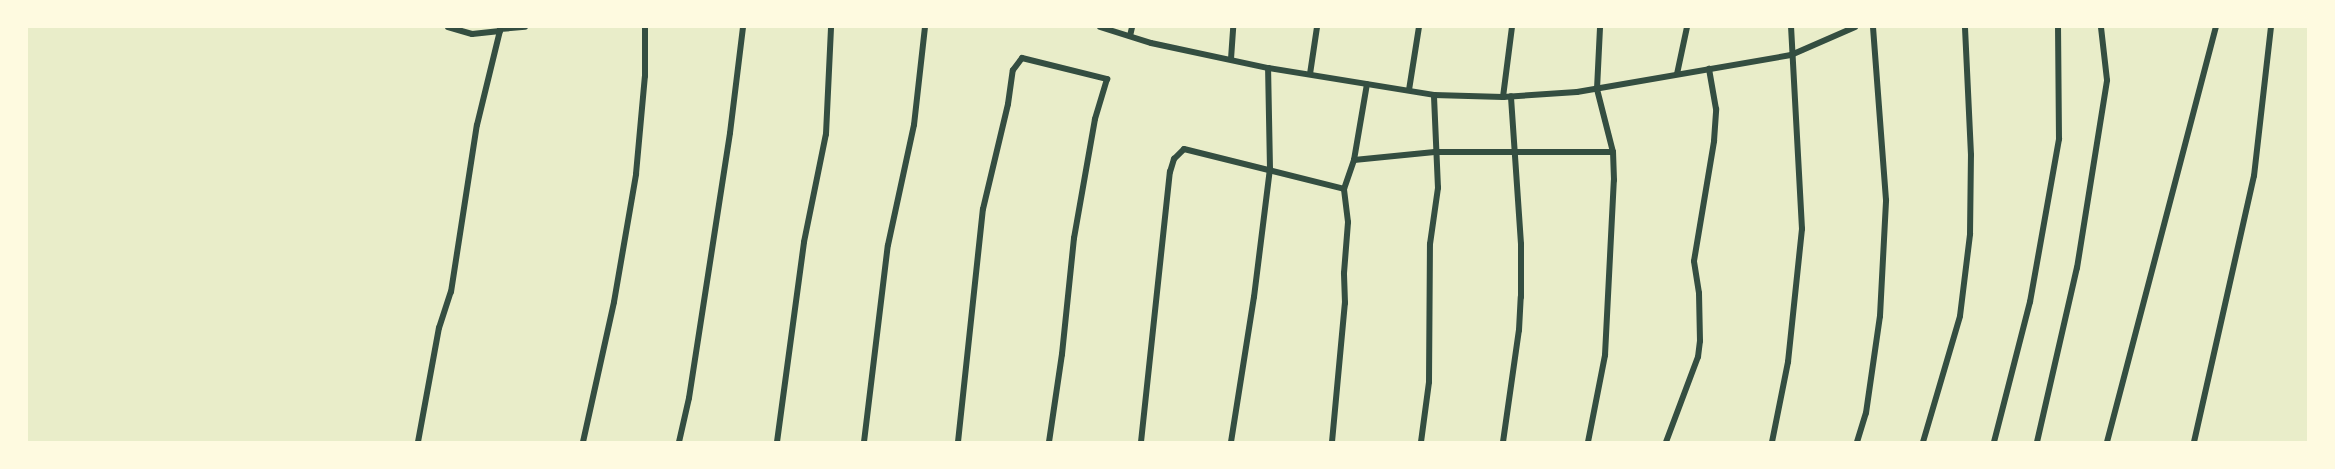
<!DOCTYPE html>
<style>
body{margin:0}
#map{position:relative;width:2335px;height:469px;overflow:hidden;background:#e9edc9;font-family:"Fira Sans Condensed",sans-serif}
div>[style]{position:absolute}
.minor>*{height:6px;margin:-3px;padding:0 3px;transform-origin:3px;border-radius:3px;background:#344e41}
span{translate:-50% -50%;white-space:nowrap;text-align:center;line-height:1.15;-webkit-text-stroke:6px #fefae0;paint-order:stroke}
.frame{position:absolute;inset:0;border:28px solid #fefae0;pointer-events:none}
</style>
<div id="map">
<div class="minor">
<div style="left:1100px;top:27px;width:53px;rotate:17.4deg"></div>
<div style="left:1151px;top:43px;width:120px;rotate:12.1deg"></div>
<div style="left:1268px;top:68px;width:168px;rotate:9.2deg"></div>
<div style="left:1434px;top:95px;width:69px;rotate:1.7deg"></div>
<div style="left:1503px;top:97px;width:74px;rotate:-3.9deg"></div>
<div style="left:1577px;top:92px;width:217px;rotate:-9.8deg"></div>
<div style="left:1791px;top:55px;width:70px;rotate:-23.6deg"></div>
<div style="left:500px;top:29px;width:25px;rotate:-5deg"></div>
<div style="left:1130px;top:36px;width:9px;rotate:-77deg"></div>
<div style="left:1231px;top:59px;width:32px;rotate:-86deg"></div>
<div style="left:1310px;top:74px;width:48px;rotate:-81.5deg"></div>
<div style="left:1677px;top:74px;width:48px;rotate:-78deg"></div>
<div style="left:1409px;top:90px;width:64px;rotate:-81deg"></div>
<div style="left:1503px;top:97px;width:71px;rotate:-82.7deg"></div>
<div style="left:1354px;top:160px;width:77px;rotate:-80.3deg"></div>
<div style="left:418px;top:442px;width:116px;rotate:-79.6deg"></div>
<div style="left:439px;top:328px;width:38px;rotate:-72deg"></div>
<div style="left:451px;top:292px;width:169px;rotate:-81.2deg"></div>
<div style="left:477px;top:125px;width:97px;rotate:-76.3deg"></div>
<div style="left:500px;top:31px;width:28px;rotate:174deg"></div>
<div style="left:472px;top:34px;width:25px;rotate:-164deg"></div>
<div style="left:583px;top:442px;width:143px;rotate:-77.5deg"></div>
<div style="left:614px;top:302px;width:130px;rotate:-80.2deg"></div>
<div style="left:636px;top:174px;width:98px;rotate:-84.8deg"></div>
<div style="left:645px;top:76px;width:49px;rotate:-90deg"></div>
<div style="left:679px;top:442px;width:45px;rotate:-77.2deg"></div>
<div style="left:689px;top:398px;width:268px;rotate:-81.2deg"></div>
<div style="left:730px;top:133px;width:107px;rotate:-83deg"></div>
<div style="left:777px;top:442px;width:202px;rotate:-82.3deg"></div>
<div style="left:804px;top:242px;width:110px;rotate:-78.5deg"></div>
<div style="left:826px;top:134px;width:107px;rotate:-87.3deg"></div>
<div style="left:864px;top:442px;width:198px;rotate:-83.1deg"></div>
<div style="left:888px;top:245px;width:123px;rotate:-77.8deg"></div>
<div style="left:914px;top:125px;width:99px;rotate:-83.6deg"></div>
<div style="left:958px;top:442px;width:234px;rotate:-83.9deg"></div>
<div style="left:983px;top:209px;width:108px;rotate:-76.6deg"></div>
<div style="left:1008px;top:104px;width:34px;rotate:-82deg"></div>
<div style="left:1013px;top:70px;width:15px;rotate:-53deg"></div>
<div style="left:1022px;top:58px;width:88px;rotate:13.9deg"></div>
<div style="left:1107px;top:79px;width:42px;rotate:106.7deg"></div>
<div style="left:1095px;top:119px;width:121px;rotate:100deg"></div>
<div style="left:1074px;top:238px;width:117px;rotate:95.9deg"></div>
<div style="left:1062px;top:354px;width:89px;rotate:98.4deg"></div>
<div style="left:1141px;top:442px;width:272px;rotate:-83.9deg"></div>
<div style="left:1170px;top:172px;width:14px;rotate:-73deg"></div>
<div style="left:1174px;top:159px;width:14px;rotate:-45deg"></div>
<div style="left:1184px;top:149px;width:165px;rotate:14deg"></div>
<div style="left:1231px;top:442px;width:147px;rotate:-81deg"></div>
<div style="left:1254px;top:297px;width:129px;rotate:-82.9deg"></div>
<div style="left:1270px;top:169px;width:101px;rotate:-91.1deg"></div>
<div style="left:1332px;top:442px;width:140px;rotate:-84.7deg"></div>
<div style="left:1345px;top:303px;width:30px;rotate:-92deg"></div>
<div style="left:1344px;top:273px;width:51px;rotate:-85.5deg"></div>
<div style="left:1348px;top:222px;width:33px;rotate:-97deg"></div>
<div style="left:1344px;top:189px;width:31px;rotate:-71deg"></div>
<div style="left:1354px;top:160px;width:81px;rotate:-5.6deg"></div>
<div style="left:1435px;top:152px;width:178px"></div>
<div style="left:1421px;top:442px;width:61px;rotate:-82.4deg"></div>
<div style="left:1429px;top:382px;width:138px;rotate:-89.6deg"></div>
<div style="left:1430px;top:244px;width:57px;rotate:-81.9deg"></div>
<div style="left:1438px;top:188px;width:93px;rotate:-92.5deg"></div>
<div style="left:1503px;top:442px;width:113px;rotate:-81.9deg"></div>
<div style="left:1519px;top:330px;width:33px;rotate:-87deg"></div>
<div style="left:1521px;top:297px;width:53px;rotate:-90deg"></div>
<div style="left:1521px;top:244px;width:148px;rotate:-93.9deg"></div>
<div style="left:1588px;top:442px;width:89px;rotate:-78.9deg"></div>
<div style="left:1605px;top:355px;width:175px;rotate:-87.1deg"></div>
<div style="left:1614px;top:180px;width:28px;rotate:-92deg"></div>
<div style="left:1613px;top:152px;width:65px;rotate:-104.3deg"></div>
<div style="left:1597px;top:89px;width:62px;rotate:-87.2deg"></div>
<div style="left:1666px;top:442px;width:91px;rotate:-69.4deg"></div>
<div style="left:1698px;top:357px;width:16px;rotate:-83deg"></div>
<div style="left:1700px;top:341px;width:48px;rotate:-91.2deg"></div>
<div style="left:1699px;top:293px;width:32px;rotate:-99deg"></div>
<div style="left:1694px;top:261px;width:122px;rotate:-80.5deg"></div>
<div style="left:1714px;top:141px;width:32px;rotate:-86deg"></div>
<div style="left:1716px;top:109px;width:41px;rotate:-99.9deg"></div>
<div style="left:1772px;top:442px;width:82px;rotate:-78.7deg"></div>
<div style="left:1788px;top:362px;width:134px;rotate:-84deg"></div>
<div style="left:1802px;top:229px;width:202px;rotate:-93.1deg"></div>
<div style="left:1857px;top:442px;width:30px;rotate:-73deg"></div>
<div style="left:1866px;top:413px;width:98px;rotate:-81.8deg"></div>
<div style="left:1880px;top:316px;width:116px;rotate:-87deg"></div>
<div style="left:1886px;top:200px;width:173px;rotate:-94.3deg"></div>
<div style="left:1923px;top:442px;width:131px;rotate:-73.6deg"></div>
<div style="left:1960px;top:316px;width:83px;rotate:-83deg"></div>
<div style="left:1970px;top:234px;width:79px;rotate:-89.3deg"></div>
<div style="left:1971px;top:155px;width:128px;rotate:-92.7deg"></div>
<div style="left:1994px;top:442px;width:145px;rotate:-75.6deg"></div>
<div style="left:2030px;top:302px;width:166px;rotate:-79.9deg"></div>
<div style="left:2059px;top:139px;width:112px;rotate:-90.5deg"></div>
<div style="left:2037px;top:442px;width:179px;rotate:-77.1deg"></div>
<div style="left:2077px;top:268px;width:190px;rotate:-80.9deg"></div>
<div style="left:2107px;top:80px;width:53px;rotate:-96.5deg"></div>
<div style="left:2107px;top:442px;width:429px;rotate:-75.3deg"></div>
<div style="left:2194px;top:442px;width:273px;rotate:-77.3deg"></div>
<div style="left:2254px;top:176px;width:150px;rotate:-83.5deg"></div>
</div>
<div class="frame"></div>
</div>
